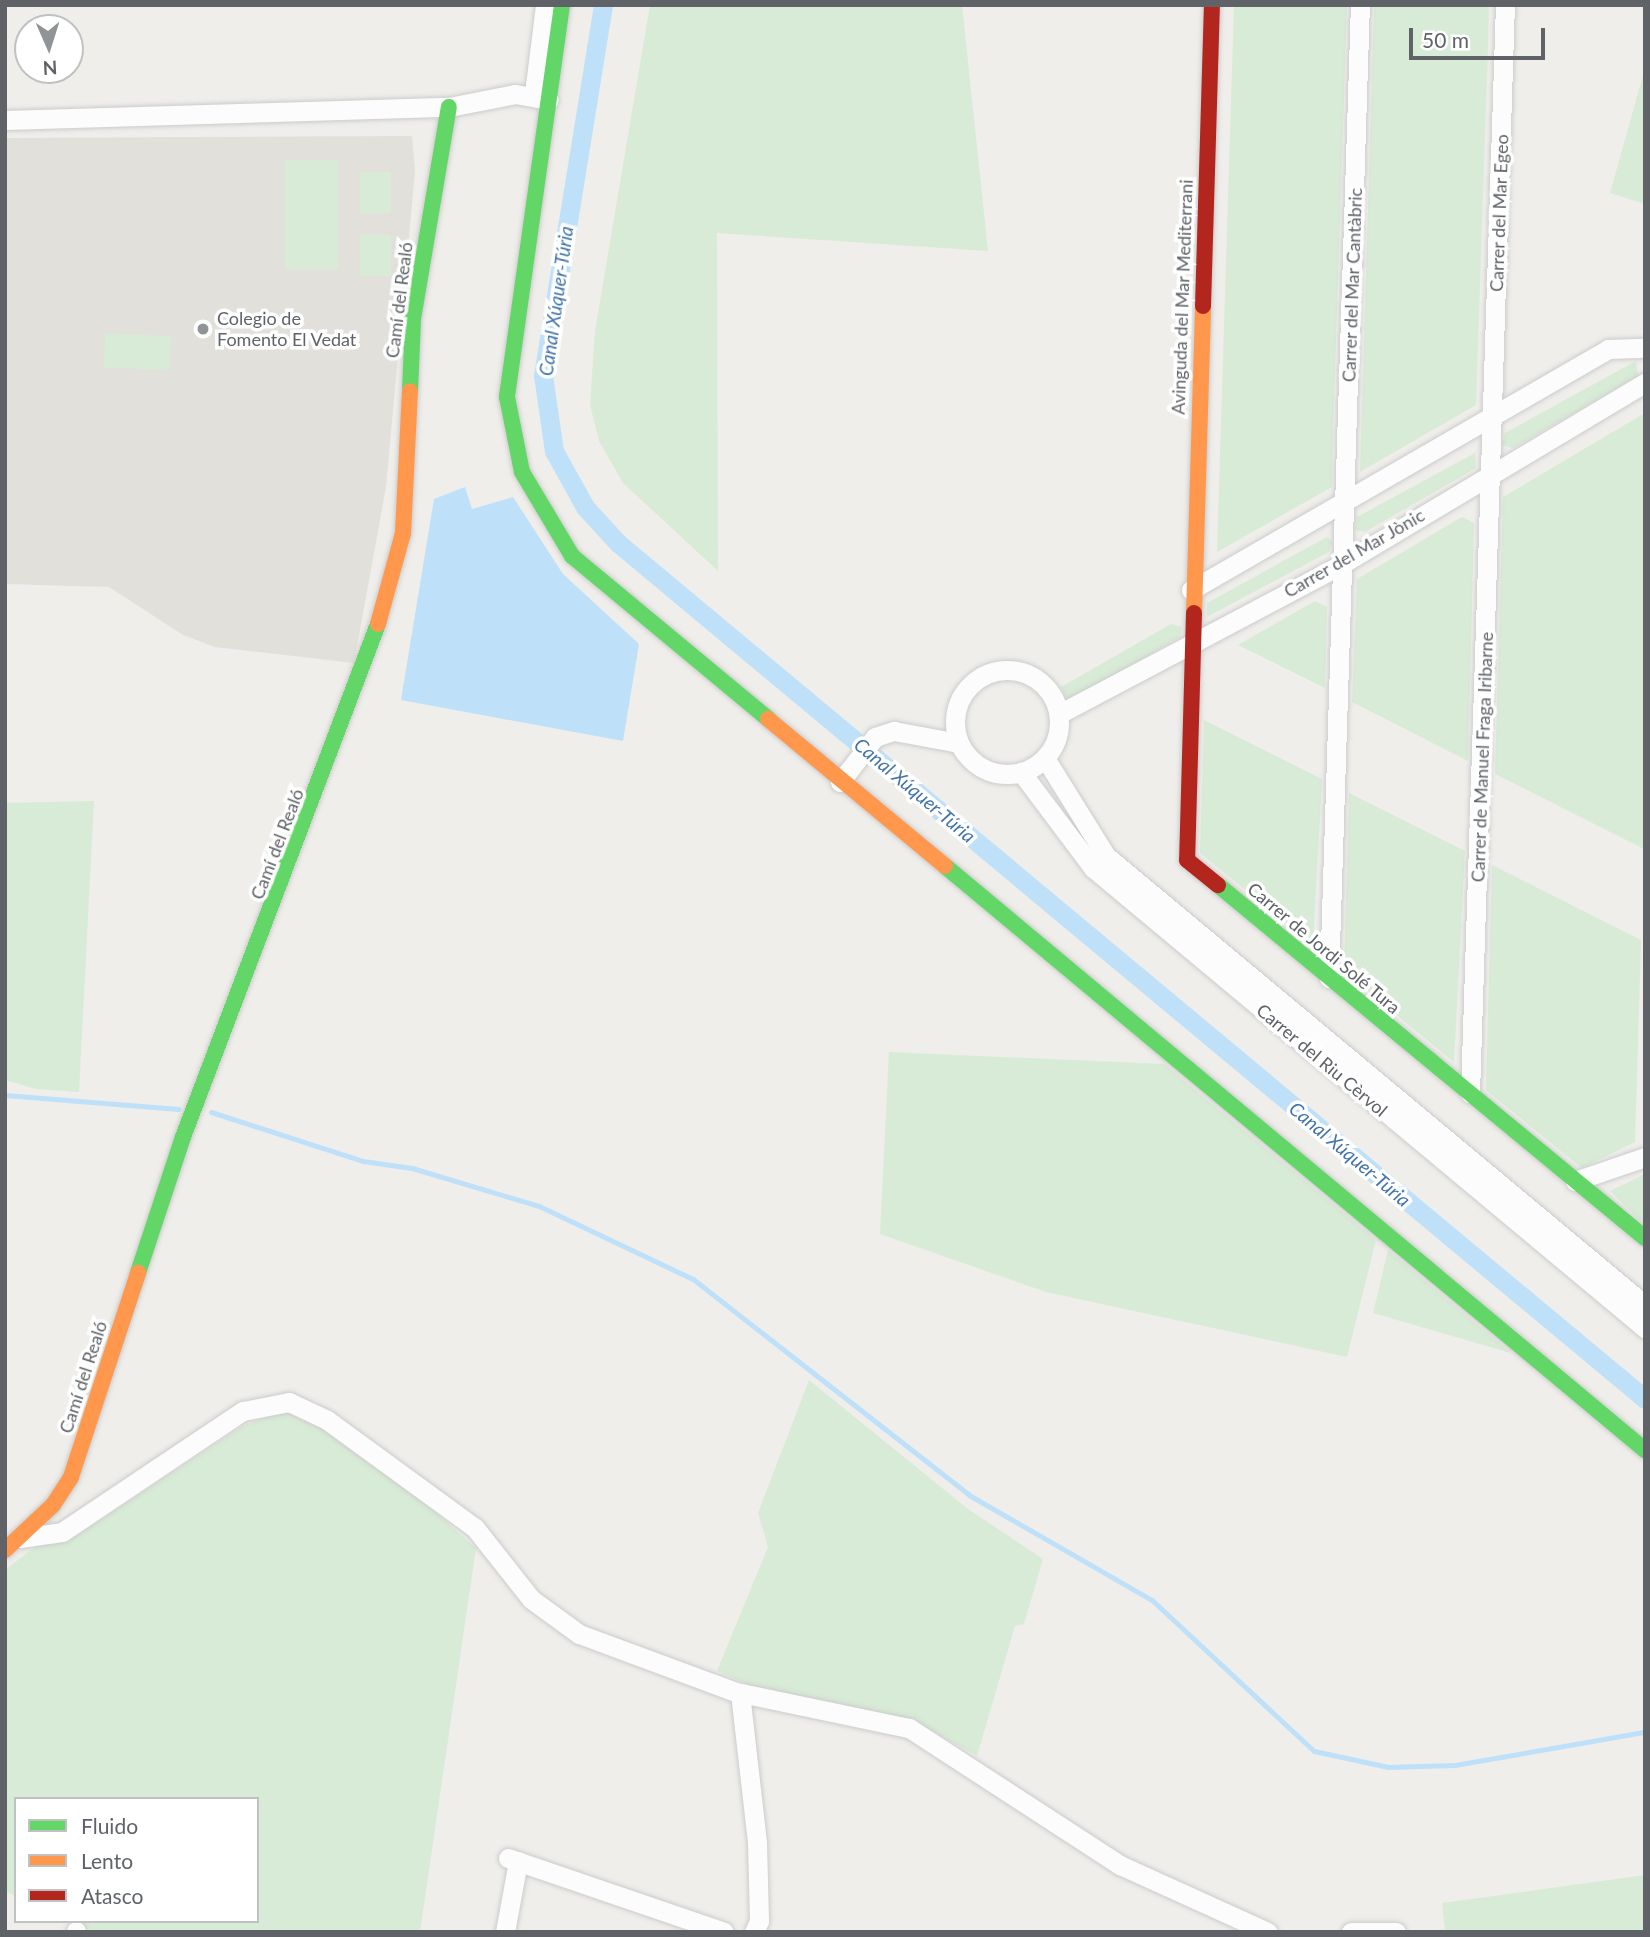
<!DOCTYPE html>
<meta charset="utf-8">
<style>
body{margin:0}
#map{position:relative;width:1650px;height:1937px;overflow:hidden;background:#efeeea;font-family:Lato,sans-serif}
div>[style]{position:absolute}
.education>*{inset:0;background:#e2e0da}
.green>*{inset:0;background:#d8ebd6;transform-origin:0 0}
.water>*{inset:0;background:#bfe0f9}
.stream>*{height:5px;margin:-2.5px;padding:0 2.5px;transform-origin:2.5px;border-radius:2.5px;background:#bfe0f9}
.canal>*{height:19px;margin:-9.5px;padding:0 9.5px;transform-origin:9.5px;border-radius:9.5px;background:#bfe0f9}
.roads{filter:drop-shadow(0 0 2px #cbcccc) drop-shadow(0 0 2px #cbcccc)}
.street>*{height:19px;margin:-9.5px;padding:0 9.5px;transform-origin:9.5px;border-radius:9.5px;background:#fdfcfc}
.street>.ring{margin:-9.5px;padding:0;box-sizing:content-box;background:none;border:19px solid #fdfcfc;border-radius:50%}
.fast>*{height:16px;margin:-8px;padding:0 8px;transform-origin:8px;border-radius:8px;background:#63d668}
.slow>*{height:16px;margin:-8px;padding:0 8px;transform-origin:8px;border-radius:8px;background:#ff974d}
.jam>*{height:16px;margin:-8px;padding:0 8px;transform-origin:8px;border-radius:8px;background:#b3261e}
.dots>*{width:19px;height:19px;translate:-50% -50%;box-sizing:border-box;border:4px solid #fff;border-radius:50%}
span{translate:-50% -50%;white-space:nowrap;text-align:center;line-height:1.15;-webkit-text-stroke:7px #fff;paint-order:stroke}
.street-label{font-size:18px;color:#5f6368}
.poi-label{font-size:18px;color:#5f6368}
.left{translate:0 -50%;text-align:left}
.water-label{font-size:19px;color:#4174aa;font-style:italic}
.frame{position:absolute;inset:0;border:7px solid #5f6368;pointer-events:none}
.legend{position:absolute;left:14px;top:1797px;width:245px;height:126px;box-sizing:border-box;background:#fff;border:2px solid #bfc1c3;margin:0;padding:9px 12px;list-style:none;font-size:21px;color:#5f6368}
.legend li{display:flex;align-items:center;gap:14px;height:35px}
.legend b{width:35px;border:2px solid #bfc1c3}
.north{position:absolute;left:14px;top:14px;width:70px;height:70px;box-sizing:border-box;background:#fff;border:2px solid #bfc1c3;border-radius:50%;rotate:177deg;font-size:19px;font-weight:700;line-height:28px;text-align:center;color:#5f6368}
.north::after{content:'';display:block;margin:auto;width:24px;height:32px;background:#919496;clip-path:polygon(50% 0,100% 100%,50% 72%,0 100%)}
.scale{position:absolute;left:1409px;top:28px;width:136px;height:32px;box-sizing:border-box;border:4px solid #5f6368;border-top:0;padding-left:9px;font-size:21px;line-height:24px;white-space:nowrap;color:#5f6368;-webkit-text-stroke:5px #fff;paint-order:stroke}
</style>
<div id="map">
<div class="education">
<div style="clip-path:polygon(412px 136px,415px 171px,386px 487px,354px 663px,215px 647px,183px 635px,109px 587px,5px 584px,5px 138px)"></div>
</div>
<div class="green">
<div style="clip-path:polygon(650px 5px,962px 5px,988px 251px,717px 233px,718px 571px,623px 483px,599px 441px,590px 405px,595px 331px)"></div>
<div style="clip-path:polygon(1234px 5px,1347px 5px,1334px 402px,1332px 487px,1217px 552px)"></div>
<div style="clip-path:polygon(1374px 5px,1489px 7px,1488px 46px,1476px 405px,1360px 472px)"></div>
<div style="clip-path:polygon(1645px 68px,1645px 204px,1610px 193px)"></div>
<div style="left:285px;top:160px;width:53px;height:109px"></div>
<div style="left:360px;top:172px;width:31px;height:41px"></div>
<div style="left:360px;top:235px;width:31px;height:41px"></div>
<div style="left:171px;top:336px;width:34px;height:66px;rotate:92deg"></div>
<div style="clip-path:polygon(1636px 361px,1638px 376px,1513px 448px,1502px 445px,1505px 433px)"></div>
<div style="clip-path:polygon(1645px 413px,1645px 809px,1644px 849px,1495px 774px,1503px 497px)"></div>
<div style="clip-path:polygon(1475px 453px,1476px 468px,1365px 532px,1355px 530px,1357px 517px)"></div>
<div style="clip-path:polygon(1462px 517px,1474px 523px,1468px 761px,1352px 702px,1357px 579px)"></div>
<div style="clip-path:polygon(1327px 537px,1333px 542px,1329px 552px,1207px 617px,1207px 603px)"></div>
<div style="clip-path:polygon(1315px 601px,1327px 607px,1325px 688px,1238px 645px)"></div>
<div style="clip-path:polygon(1171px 624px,1182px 627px,1180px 637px,1068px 701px,1061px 687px)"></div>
<div style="clip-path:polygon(1204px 720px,1322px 779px,1313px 944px,1200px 853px)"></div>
<div style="clip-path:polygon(1349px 793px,1465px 851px,1454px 1062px,1344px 972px)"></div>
<div style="clip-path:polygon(94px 801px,79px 1092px,36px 1089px,5px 1080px,5px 803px)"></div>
<div style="clip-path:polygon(1492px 865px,1641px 940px,1635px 1142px,1582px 1168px,1486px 1090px)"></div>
<div style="clip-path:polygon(889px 1052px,1164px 1064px,1376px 1240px,1347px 1357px,1046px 1292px,880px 1234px)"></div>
<div style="clip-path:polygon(1645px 1174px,1645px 1225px,1610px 1191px)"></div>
<div style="clip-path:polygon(1388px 1250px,1511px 1353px,1373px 1313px)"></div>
<div style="clip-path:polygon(809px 1380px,968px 1509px,1043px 1559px,1024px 1624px,1015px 1626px,977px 1756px,914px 1721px,752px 1686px,717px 1671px,768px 1547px,758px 1513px)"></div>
<div style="clip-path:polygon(281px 1411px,302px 1413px,374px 1459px,476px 1548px,420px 1932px,95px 1932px,70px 1921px,257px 1921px,257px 1799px,16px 1799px,16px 1896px,5px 1891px,5px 1570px,36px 1546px,76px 1536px,243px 1426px)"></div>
<div style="clip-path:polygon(1645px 1875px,1645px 1932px,1445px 1932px,1442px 1903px)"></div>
</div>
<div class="water">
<div style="clip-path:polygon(465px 487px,472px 509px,513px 497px,563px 574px,639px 644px,623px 741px,401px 700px,434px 499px)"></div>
</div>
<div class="stream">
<div style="left:5px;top:1095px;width:174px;rotate:4.6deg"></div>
<div style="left:211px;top:1112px;width:160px;rotate:17.9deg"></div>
<div style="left:363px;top:1161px;width:49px;rotate:8.1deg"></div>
<div style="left:412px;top:1168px;width:133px;rotate:16.7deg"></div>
<div style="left:539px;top:1206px;width:170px;rotate:25.4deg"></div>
<div style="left:693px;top:1279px;width:350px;rotate:38deg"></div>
<div style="left:969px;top:1495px;width:212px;rotate:29.9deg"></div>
<div style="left:1153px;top:1601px;width:220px;rotate:43deg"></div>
<div style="left:1314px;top:1751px;width:76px;rotate:12.2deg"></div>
<div style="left:1388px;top:1767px;width:67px;rotate:-1.7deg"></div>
<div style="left:1455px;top:1765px;width:193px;rotate:-9.9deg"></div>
</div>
<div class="canal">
<div style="left:603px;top:5px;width:375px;rotate:99.2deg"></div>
<div style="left:543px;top:375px;width:77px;rotate:81.8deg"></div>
<div style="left:554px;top:451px;width:64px;rotate:61deg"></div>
<div style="left:585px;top:507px;width:49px;rotate:47.5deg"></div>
<div style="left:618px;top:543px;width:1337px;rotate:39.81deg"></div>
</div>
<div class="roads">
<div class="street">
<div style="left:545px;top:5px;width:81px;rotate:97.1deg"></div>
<div style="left:535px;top:85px;width:20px;rotate:49deg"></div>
<div style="left:5px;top:120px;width:444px;rotate:-1.7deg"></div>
<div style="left:449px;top:107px;width:67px;rotate:-11.1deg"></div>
<div style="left:515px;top:94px;width:34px;rotate:10deg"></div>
<div style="left:1191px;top:590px;width:482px;rotate:-30deg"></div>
<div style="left:1608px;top:349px;width:37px;rotate:-2deg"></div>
<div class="ring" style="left:955px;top:670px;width:85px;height:85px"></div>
<div style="left:1059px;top:714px;width:320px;rotate:-27.9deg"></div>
<div style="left:1342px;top:564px;width:353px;rotate:-30.9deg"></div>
<div style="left:1045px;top:758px;width:115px;rotate:58.1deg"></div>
<div style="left:1106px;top:856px;width:702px;rotate:39.8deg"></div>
<div style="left:1021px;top:772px;width:120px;rotate:53.1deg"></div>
<div style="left:1093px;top:868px;width:719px;rotate:39.81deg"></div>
<div style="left:840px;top:782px;width:57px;rotate:-52.1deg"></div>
<div style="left:875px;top:737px;width:20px;rotate:-18deg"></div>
<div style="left:894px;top:731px;width:66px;rotate:10.5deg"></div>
<div style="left:1329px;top:978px;width:973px;rotate:-88.18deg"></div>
<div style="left:1470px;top:1093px;width:1089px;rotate:-88.16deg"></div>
<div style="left:1575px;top:1181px;width:74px;rotate:-18.9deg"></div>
<div style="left:20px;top:1538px;width:42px;rotate:-8.1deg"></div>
<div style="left:62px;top:1532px;width:218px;rotate:-33.8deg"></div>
<div style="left:243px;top:1411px;width:47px;rotate:-11.1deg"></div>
<div style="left:289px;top:1402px;width:42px;rotate:25.3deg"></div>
<div style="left:327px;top:1420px;width:183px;rotate:36.1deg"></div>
<div style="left:475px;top:1528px;width:90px;rotate:51.7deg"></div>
<div style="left:531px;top:1599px;width:59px;rotate:36.1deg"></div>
<div style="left:579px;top:1634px;width:167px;rotate:20.3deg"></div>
<div style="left:736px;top:1692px;width:177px;rotate:11.8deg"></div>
<div style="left:909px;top:1728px;width:252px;rotate:33deg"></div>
<div style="left:1120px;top:1865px;width:162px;rotate:24.4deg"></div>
<div style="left:740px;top:1693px;width:151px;rotate:83.5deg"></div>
<div style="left:757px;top:1843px;width:78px;rotate:88.5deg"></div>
<div style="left:759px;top:1921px;width:12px;rotate:114deg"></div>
<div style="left:508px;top:1858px;width:228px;rotate:18.9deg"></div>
<div style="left:76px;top:1931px;width:1px;rotate:90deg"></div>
<div style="left:505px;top:1932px;width:72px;rotate:-79.6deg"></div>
<div style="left:1351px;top:1932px;width:45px"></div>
</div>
<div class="fast">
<div style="left:562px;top:5px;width:396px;rotate:98deg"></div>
<div style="left:507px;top:397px;width:76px;rotate:78.7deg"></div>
<div style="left:522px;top:472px;width:98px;rotate:59.2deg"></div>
<div style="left:572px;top:556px;width:255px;rotate:39.7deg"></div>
<div style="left:410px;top:391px;width:72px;rotate:-87.6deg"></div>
<div style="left:413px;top:319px;width:215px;rotate:-80.4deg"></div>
<div style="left:945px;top:866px;width:912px;rotate:39.84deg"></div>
<div style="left:1218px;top:885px;width:554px;rotate:39.58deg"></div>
<div style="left:138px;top:1273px;width:143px;rotate:-71.7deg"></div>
<div style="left:183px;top:1137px;width:549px;rotate:-69.19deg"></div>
</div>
<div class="slow">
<div style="left:1194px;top:613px;width:307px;rotate:-88.3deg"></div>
<div style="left:378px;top:624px;width:94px;rotate:-74.6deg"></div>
<div style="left:403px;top:533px;width:142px;rotate:-87.2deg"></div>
<div style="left:768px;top:719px;width:230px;rotate:39.7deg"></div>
<div style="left:5px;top:1550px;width:66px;rotate:-43.2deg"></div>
<div style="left:53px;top:1505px;width:33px;rotate:-57deg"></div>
<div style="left:71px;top:1477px;width:215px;rotate:-71.8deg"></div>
</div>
<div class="jam">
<div style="left:1203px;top:306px;width:301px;rotate:-88.3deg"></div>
<div style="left:1194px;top:613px;width:247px;rotate:91.6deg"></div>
<div style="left:1187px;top:860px;width:40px;rotate:39deg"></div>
</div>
</div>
<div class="dots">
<div style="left:203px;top:329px;background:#919496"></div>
</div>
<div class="street-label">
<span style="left:1499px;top:213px;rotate:-88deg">Carrer del Mar Egeo</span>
<span style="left:1352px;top:285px;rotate:-88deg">Carrer del Mar Cantàbric</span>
<span style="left:1182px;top:297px;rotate:-88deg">Avinguda del Mar Mediterrani</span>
<span style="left:399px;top:300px;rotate:-83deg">Camí del Realó</span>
<span style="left:1354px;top:553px;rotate:-30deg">Carrer del Mar Jònic</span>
<span style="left:1482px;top:757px;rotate:-88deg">Carrer de Manuel Fraga Iribarne</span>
<span style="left:277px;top:844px;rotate:-69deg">Camí del Realó</span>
<span style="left:1324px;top:948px;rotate:40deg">Carrer de Jordi Solé Tura</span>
<span style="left:1322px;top:1060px;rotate:40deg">Carrer del Riu Cèrvol</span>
<span style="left:83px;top:1377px;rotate:-72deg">Camí del Realó</span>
</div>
<div class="poi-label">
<span class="left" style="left:217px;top:329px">Colegio de<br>Fomento El Vedat</span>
</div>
<div class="water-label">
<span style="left:556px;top:301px;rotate:-82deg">Canal Xúquer-Túria</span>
<span style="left:915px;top:790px;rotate:40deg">Canal Xúquer-Túria</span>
<span style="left:1350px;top:1154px;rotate:40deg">Canal Xúquer-Túria</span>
</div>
<div class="frame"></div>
<ul class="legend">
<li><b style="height:9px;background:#63d668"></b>Fluido</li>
<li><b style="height:9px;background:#ff974d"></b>Lento</li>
<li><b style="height:9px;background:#b3261e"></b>Atasco</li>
</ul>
<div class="north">N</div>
<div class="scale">50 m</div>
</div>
